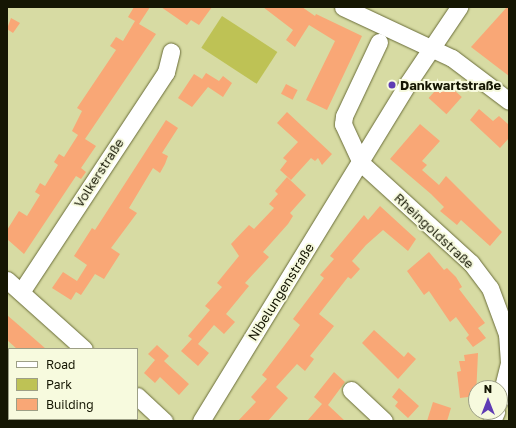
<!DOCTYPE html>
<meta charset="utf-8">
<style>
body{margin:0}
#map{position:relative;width:516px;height:428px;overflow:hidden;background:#d7dba3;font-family:"Golos Text",sans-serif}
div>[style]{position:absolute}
.green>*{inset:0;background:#bec255;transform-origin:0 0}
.building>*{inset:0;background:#f9a776;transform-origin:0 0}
.roads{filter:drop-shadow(0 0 1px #696c38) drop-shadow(0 0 1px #696c38)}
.minor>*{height:17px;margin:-8.5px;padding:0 8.5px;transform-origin:8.5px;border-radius:8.5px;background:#fff}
.dots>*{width:11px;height:11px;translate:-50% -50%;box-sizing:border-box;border:2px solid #f7fade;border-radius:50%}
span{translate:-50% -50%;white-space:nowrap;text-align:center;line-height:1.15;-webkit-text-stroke:4px #f7fade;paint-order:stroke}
.poi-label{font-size:13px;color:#151603;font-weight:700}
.left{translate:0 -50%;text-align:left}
.street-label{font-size:13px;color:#151603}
.frame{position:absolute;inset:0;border:8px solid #151603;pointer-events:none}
.legend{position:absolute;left:8px;top:348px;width:130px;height:72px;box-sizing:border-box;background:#f7fade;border:1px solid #9d9f86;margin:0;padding:5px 7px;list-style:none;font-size:12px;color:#151603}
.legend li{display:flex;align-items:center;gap:8px;height:20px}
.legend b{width:20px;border:1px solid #9d9f86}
.north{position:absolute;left:468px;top:380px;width:40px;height:40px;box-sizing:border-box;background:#f7fade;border:1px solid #9d9f86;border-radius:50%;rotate:0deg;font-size:11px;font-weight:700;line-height:16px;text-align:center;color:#151603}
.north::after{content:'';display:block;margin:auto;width:14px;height:18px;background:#5f3cb4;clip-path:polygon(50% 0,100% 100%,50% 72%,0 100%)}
</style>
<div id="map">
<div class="green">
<div style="left:222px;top:16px;width:66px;height:38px;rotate:33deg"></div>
</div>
<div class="building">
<div style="clip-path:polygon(134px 7px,150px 7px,139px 24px,156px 34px,85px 139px,96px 146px,81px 168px,86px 172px,81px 179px,76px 176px,24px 254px,7px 239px,7px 230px,19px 211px,27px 216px,40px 195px,35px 192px,40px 183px,45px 186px,58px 165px,54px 162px,59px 154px,64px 157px,78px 135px,72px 131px,82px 111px,77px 108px,116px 50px,110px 46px,116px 37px,123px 41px,135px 21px,128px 17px)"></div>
<div style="clip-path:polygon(161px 7px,212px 7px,199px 25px,191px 20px,187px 25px)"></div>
<div style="clip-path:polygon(263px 7px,302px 7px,315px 16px,316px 14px,362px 36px,327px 110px,306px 100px,335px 41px,309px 25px,295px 47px,286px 40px,293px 30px)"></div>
<div style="clip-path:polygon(507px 7px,509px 7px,509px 76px,471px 47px)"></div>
<div style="clip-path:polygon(11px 18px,20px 23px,13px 33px,7px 29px)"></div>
<div style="clip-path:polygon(206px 73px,219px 81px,223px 76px,232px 83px,223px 97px,208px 87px,192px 107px,178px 98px,194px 74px,202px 79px)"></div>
<div style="left:444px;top:81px;width:24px;height:23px;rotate:42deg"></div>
<div style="left:286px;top:84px;width:13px;height:11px;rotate:27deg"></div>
<div style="clip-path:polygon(479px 109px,493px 121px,499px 116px,509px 125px,509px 138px,500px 148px,470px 120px)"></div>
<div style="clip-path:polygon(287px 112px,332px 154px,322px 165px,318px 158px,315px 161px,311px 158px,291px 180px,280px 170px,287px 161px,283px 158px,298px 142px,277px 123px)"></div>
<div style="clip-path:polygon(166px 120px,178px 128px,162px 153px,168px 156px,165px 164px,160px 173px,153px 168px,129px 208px,137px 213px,111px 248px,120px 254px,104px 279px,95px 274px,81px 295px,76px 292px,71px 300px,52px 288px,63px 272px,77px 281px,87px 265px,74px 256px,92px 228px,95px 230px)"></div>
<div style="clip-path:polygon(420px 124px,440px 141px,422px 161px,427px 165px,422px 170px,439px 185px,446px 176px,502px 232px,490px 246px,461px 220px,457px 225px,440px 211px,444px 207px,431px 194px,390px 159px)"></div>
<div style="clip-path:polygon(287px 177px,306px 195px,290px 213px,293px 216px,288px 224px,263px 252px,269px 257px,245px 283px,249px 286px,226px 314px,235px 322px,224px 334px,214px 325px,198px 344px,209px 353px,198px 366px,181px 351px,192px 339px,188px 336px,210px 310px,205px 306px,222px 287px,217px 283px,239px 256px,231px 244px,249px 225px,254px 229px,274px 208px,269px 204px,278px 194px,275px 191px)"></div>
<div style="clip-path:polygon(380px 206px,416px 239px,408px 251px,383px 230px,366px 245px,352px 261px,360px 269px,351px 279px,348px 277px,319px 314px,334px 326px,310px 356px,314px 359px,305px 371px,297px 364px,276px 387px,288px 398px,268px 421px,238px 421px,256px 402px,251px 397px,267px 379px,262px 375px,300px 325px,293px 319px,324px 278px,320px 275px,334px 259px,330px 256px,364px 215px,368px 220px)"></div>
<div style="clip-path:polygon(429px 252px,444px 270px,447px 268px,456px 277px,462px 287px,459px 289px,485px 323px,478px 328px,486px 338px,473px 347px,466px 338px,469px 335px,456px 317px,450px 322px,429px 291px,424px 295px,407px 271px)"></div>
<div style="clip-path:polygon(7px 315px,22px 328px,46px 349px,17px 349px,7px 340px)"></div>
<div style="clip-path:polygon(374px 330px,404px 357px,408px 352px,416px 359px,398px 379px,362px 343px)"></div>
<div style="clip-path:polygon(157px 345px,169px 356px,164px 361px,189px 384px,179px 395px,160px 377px,155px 383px,144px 373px,155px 360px,148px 354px)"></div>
<div style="clip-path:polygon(478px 353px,476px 396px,460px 398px,457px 372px,461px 371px,459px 361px,465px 361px,464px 355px)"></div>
<div style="clip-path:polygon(334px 372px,345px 382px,328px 405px,345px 421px,307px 421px,322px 404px,314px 397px)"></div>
<div style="clip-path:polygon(399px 388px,419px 406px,408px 418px,395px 406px,398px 402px,392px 397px)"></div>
<div style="clip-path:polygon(433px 402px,451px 408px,447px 421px,427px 421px)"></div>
</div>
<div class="roads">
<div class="minor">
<div style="left:343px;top:7px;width:120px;rotate:25.1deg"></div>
<div style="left:452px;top:58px;width:71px;rotate:37deg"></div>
<div style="left:379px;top:42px;width:82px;rotate:115.3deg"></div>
<div style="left:344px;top:116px;width:8px;rotate:97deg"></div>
<div style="left:343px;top:124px;width:43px;rotate:65.2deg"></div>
<div style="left:361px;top:163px;width:149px;rotate:42.3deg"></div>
<div style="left:471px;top:263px;width:31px;rotate:53deg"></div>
<div style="left:490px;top:288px;width:49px;rotate:69.7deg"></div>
<div style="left:507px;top:334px;width:29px;rotate:86deg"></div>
<div style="left:509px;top:363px;width:38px;rotate:104deg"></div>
<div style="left:7px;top:280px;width:103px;rotate:41.9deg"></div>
<div style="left:21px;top:292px;width:263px;rotate:-56.6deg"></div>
<div style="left:166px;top:72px;width:21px;rotate:-76deg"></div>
<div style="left:351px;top:390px;width:45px;rotate:43.2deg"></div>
<div style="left:137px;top:396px;width:37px;rotate:43deg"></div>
<div style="left:201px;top:421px;width:396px;rotate:-58.5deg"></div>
<div style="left:408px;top:83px;width:92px;rotate:-56.1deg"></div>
<div style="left:492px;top:421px;width:10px;rotate:-66deg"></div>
</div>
</div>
<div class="dots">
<div style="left:392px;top:85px;background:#5f3cb4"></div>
</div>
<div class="poi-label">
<span class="left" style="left:400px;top:85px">Dankwartstraße</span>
</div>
<div class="street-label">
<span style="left:99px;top:173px;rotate:-57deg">Volkerstraße</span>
<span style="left:434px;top:231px;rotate:43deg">Rheingoldstraße</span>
<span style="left:281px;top:292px;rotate:-58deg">Nibelungenstraße</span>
</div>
<div class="frame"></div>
<ul class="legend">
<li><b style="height:5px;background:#fff"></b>Road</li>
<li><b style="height:11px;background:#bec255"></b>Park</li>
<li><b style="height:11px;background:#f9a776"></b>Building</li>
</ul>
<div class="north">N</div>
</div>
